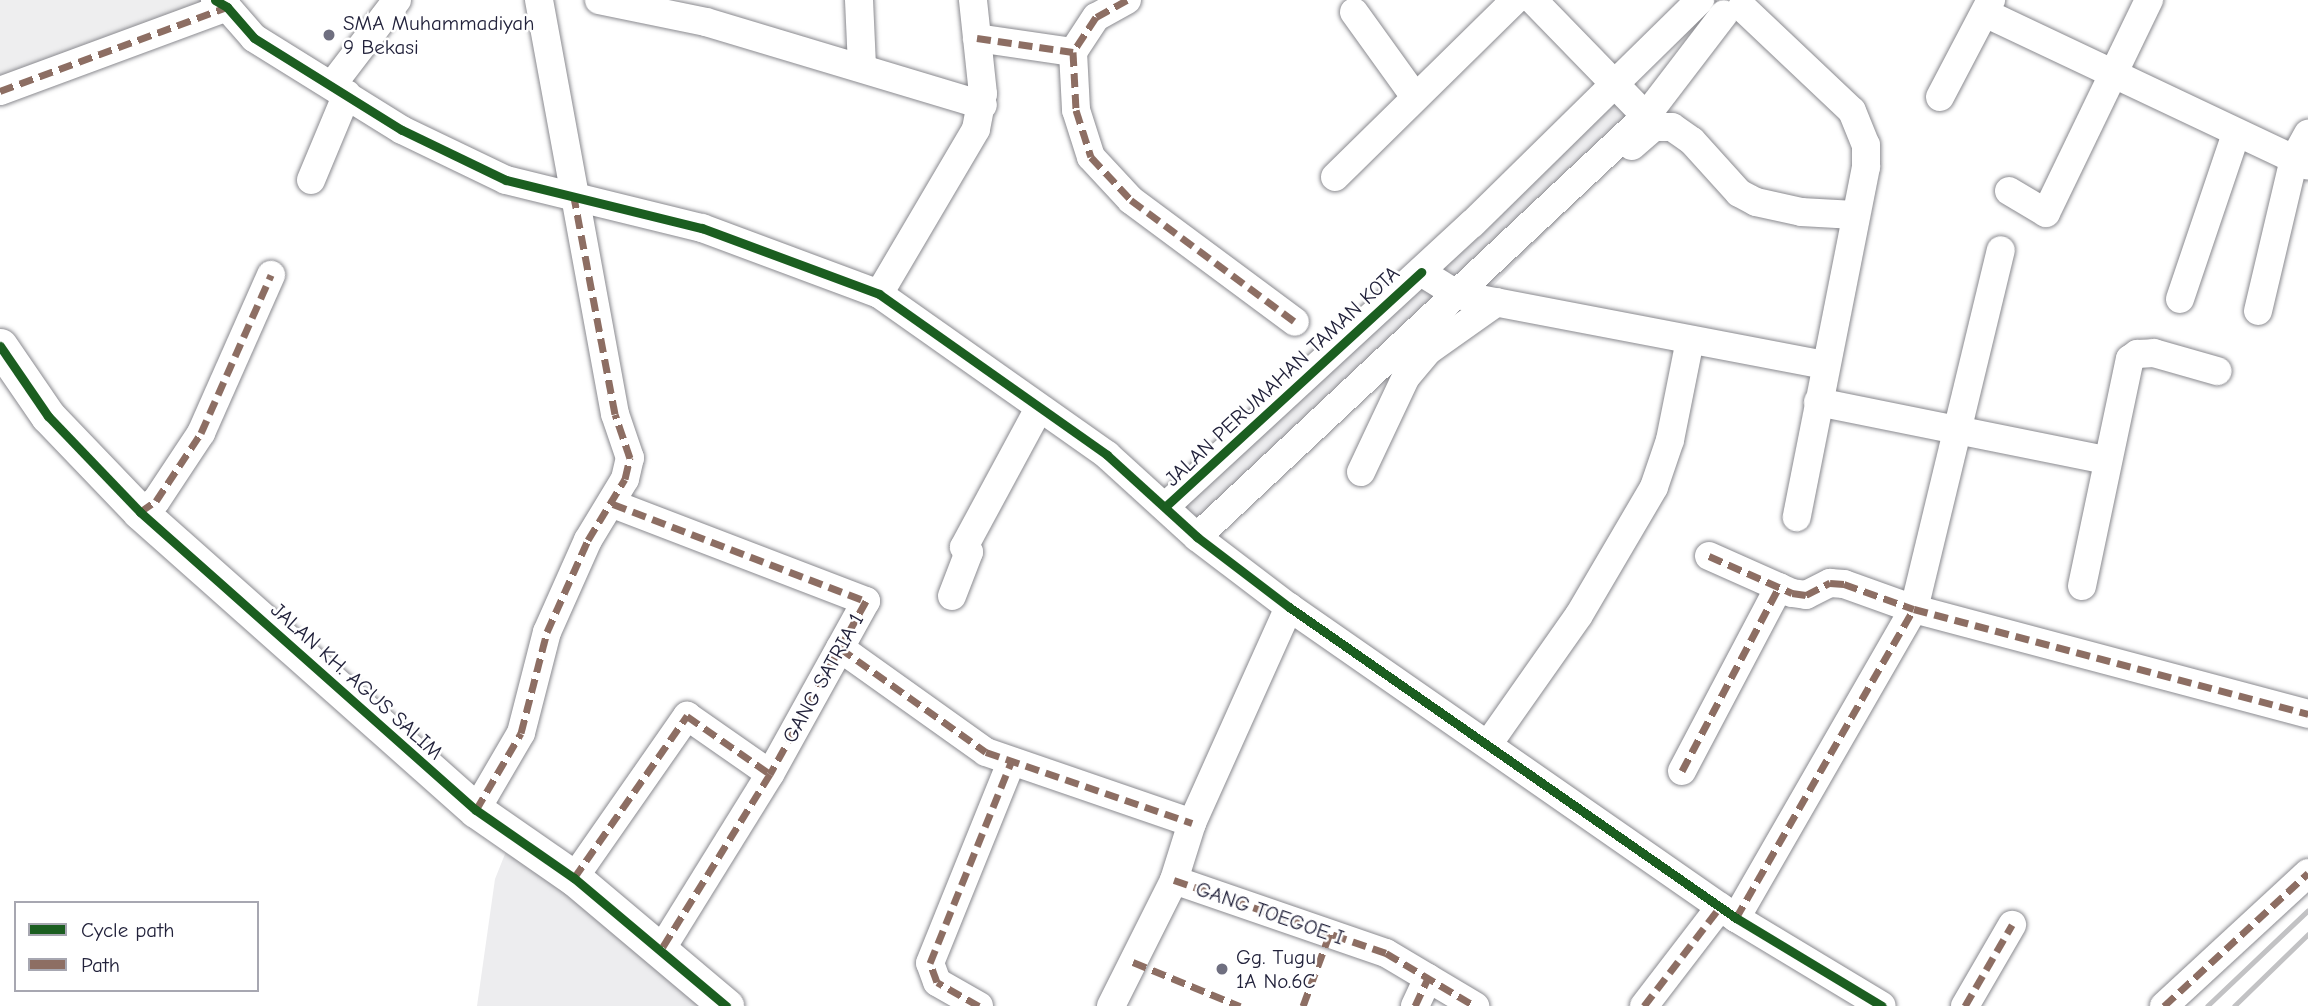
<!DOCTYPE html>
<style>
body{margin:0}
#map{position:relative;width:2308px;height:1006px;overflow:hidden;background:#fff;font-family:"Comic Neue",sans-serif}
div>[style]{position:absolute}
.built>*{inset:0;background:#eeeeef}
.green>*{inset:0;background:#ededef}
.roads{filter:drop-shadow(0 0 2px #8a8a8f) drop-shadow(0 0 2px #8a8a8f)}
.minor>*{height:28px;margin:-14px;padding:0 14px;transform-origin:14px;border-radius:14px;background:#fff}
.tertiary>*{height:35px;margin:-17.5px;padding:0 17.5px;transform-origin:17.5px;border-radius:17.5px;background:#fff}
.rail>*{height:5px;margin:-2.5px;padding:0 2.5px;transform-origin:2.5px;border-radius:2.5px;background:#c2c2c4}
.quiet>*{height:7px;margin-top:-3.5px;transform-origin:0;background:repeating-linear-gradient(90deg,#8d6e63 0 14px,transparent 0 21px)}
.cycleway>*{height:9px;margin:-4.5px;padding:0 4.5px;transform-origin:4.5px;border-radius:4.5px;background:#1b5e20}
.dots>*{width:19px;height:19px;translate:-50% -50%;box-sizing:border-box;border:4px solid #fff;border-radius:50%}
span{translate:-50% -50%;white-space:nowrap;text-align:center;line-height:1.15;-webkit-text-stroke:5px #fff;paint-order:stroke}
.poi-label{font-size:21px;color:#22223b}
.left{translate:0 -50%;text-align:left}
.street-label{font-size:21px;color:#22223b}
.legend{position:absolute;left:14px;top:901px;width:245px;height:91px;box-sizing:border-box;background:#fff;border:2px solid #a7a7b1;margin:0;padding:9px 12px;list-style:none;font-size:21px;color:#22223b}
.legend li{display:flex;align-items:center;gap:14px;height:35px}
.legend b{width:35px;border:2px solid #a7a7b1}
</style>
<div id="map">
<div class="built">
<div style="clip-path:polygon(0 0,215px 0,0 91px)"></div>
</div>
<div class="green">
<div style="clip-path:polygon(1617px 85px,1647px 131px,1482px 297px,1458px 295px,1197px 537px,1167px 505px)"></div>
<div style="clip-path:polygon(511px 839px,722px 1006px,477px 1006px,495px 879px)"></div>
</div>
<div class="roads">
<div class="minor">
<div style="left:215px;top:0;width:14px;rotate:30deg"></div>
<div style="left:227px;top:7px;width:41px;rotate:48.9deg"></div>
<div style="left:254px;top:38px;width:174px;rotate:31.9deg"></div>
<div style="left:402px;top:130px;width:115px;rotate:25.7deg"></div>
<div style="left:506px;top:180px;width:202px;rotate:13.8deg"></div>
<div style="left:702px;top:228px;width:189px;rotate:20.4deg"></div>
<div style="left:879px;top:294px;width:279px;rotate:35.2deg"></div>
<div style="left:1107px;top:455px;width:122px;rotate:42.3deg"></div>
<div style="left:1197px;top:537px;width:116px;rotate:37.3deg"></div>
<div style="left:1289px;top:607px;width:545px;rotate:34.83deg"></div>
<div style="left:1736px;top:918px;width:170px;rotate:31.1deg"></div>
<div style="left:599px;top:0;width:109px;rotate:11.6deg"></div>
<div style="left:706px;top:22px;width:289px;rotate:16.7deg"></div>
<div style="left:859px;top:0;width:66px;rotate:87.4deg"></div>
<div style="left:1127px;top:0;width:35px;rotate:151deg"></div>
<div style="left:1096px;top:17px;width:42px;rotate:123.3deg"></div>
<div style="left:1073px;top:52px;width:58px;rotate:87deg"></div>
<div style="left:1076px;top:110px;width:49px;rotate:72.3deg"></div>
<div style="left:1091px;top:157px;width:59px;rotate:47.1deg"></div>
<div style="left:1131px;top:200px;width:204px;rotate:36.6deg"></div>
<div style="left:1533px;top:0;width:162px;rotate:45.8deg"></div>
<div style="left:1742px;top:7px;width:151px;rotate:43.4deg"></div>
<div style="left:1852px;top:111px;width:37px;rotate:68deg"></div>
<div style="left:1866px;top:145px;width:22px;rotate:90deg"></div>
<div style="left:1866px;top:167px;width:357px;rotate:101.2deg"></div>
<div style="left:1354px;top:12px;width:105px;rotate:54.3deg"></div>
<div style="left:1985px;top:13px;width:357px;rotate:25.3deg"></div>
<div style="left:977px;top:38px;width:97px;rotate:8.3deg"></div>
<div style="left:332px;top:85px;width:107px;rotate:-52.6deg"></div>
<div style="left:0;top:91px;width:242px;rotate:-20.3deg"></div>
<div style="left:1940px;top:97px;width:110px;rotate:-62.3deg"></div>
<div style="left:1632px;top:146px;width:29px;rotate:-41deg"></div>
<div style="left:1654px;top:127px;width:18px"></div>
<div style="left:1672px;top:127px;width:24px;rotate:35deg"></div>
<div style="left:1692px;top:141px;width:70px;rotate:47.9deg"></div>
<div style="left:1739px;top:193px;width:19px;rotate:28deg"></div>
<div style="left:1756px;top:202px;width:46px;rotate:12.5deg"></div>
<div style="left:1801px;top:212px;width:54px;rotate:3.2deg"></div>
<div style="left:1335px;top:177px;width:252px;rotate:-44.5deg"></div>
<div style="left:311px;top:180px;width:93px;rotate:-67.3deg"></div>
<div style="left:2009px;top:191px;width:43px;rotate:30.7deg"></div>
<div style="left:2046px;top:213px;width:237px;rotate:-64.2deg"></div>
<div style="left:1421px;top:272px;width:44px;rotate:31.9deg"></div>
<div style="left:1458px;top:295px;width:374px;rotate:10.8deg"></div>
<div style="left:879px;top:294px;width:191px;rotate:-59.5deg"></div>
<div style="left:976px;top:129px;width:36px;rotate:-79deg"></div>
<div style="left:983px;top:94px;width:95px;rotate:-96.1deg"></div>
<div style="left:2180px;top:299px;width:174px;rotate:-71.3deg"></div>
<div style="left:2258px;top:311px;width:156px;rotate:-76.7deg"></div>
<div style="left:2294px;top:159px;width:29px;rotate:-61deg"></div>
<div style="left:1818px;top:402px;width:294px;rotate:11.4deg"></div>
<div style="left:1361px;top:472px;width:105px;rotate:-64.7deg"></div>
<div style="left:1406px;top:377px;width:35px;rotate:-50deg"></div>
<div style="left:1429px;top:350px;width:83px;rotate:-35.2deg"></div>
<div style="left:613px;top:504px;width:271px;rotate:21deg"></div>
<div style="left:866px;top:601px;width:198px;rotate:119deg"></div>
<div style="left:770px;top:774px;width:207px;rotate:121.8deg"></div>
<div style="left:1167px;top:505px;width:415px;rotate:-42.7deg"></div>
<div style="left:1472px;top:224px;width:320px;rotate:-44.5deg"></div>
<div style="left:140px;top:512px;width:19px;rotate:-35deg"></div>
<div style="left:156px;top:501px;width:82px;rotate:-56.5deg"></div>
<div style="left:201px;top:433px;width:173px;rotate:-66.1deg"></div>
<div style="left:1197px;top:537px;width:616px;rotate:-43.16deg"></div>
<div style="left:1646px;top:116px;width:128px;rotate:-52.6deg"></div>
<div style="left:1709px;top:556px;width:91px;rotate:24deg"></div>
<div style="left:1792px;top:593px;width:14px;rotate:8deg"></div>
<div style="left:1806px;top:595px;width:27px;rotate:-27deg"></div>
<div style="left:1830px;top:583px;width:14px;rotate:4deg"></div>
<div style="left:1844px;top:584px;width:74px;rotate:19.7deg"></div>
<div style="left:1914px;top:609px;width:408px;rotate:14.9deg"></div>
<div style="left:2082px;top:586px;width:232px;rotate:-78.1deg"></div>
<div style="left:2130px;top:359px;width:9px;rotate:-36deg"></div>
<div style="left:2137px;top:354px;width:17px;rotate:-3deg"></div>
<div style="left:2154px;top:353px;width:66px;rotate:15.9deg"></div>
<div style="left:952px;top:596px;width:47px;rotate:-68.9deg"></div>
<div style="left:969px;top:552px;width:7px;rotate:-135deg"></div>
<div style="left:964px;top:547px;width:156px;rotate:-61.6deg"></div>
<div style="left:840px;top:648px;width:179px;rotate:35.5deg"></div>
<div style="left:986px;top:752px;width:218px;rotate:19deg"></div>
<div style="left:1489px;top:743px;width:156px;rotate:-54.9deg"></div>
<div style="left:1579px;top:615px;width:148px;rotate:-59.6deg"></div>
<div style="left:1654px;top:487px;width:50px;rotate:-71.2deg"></div>
<div style="left:1670px;top:440px;width:102px;rotate:-78.7deg"></div>
<div style="left:1682px;top:771px;width:208px;rotate:-62.2deg"></div>
<div style="left:476px;top:810px;width:89px;rotate:-59.7deg"></div>
<div style="left:521px;top:733px;width:104px;rotate:-75.6deg"></div>
<div style="left:547px;top:632px;width:101px;rotate:-66deg"></div>
<div style="left:588px;top:540px;width:71px;rotate:-58.8deg"></div>
<div style="left:625px;top:479px;width:22px;rotate:-77deg"></div>
<div style="left:630px;top:458px;width:46px;rotate:-108.8deg"></div>
<div style="left:615px;top:414px;width:421px;rotate:-100.4deg"></div>
<div style="left:574px;top:878px;width:198px;rotate:-55.1deg"></div>
<div style="left:687px;top:716px;width:101px;rotate:34.9deg"></div>
<div style="left:1174px;top:880px;width:224px;rotate:19deg"></div>
<div style="left:1386px;top:953px;width:104px;rotate:30.8deg"></div>
<div style="left:1736px;top:918px;width:357px;rotate:-60.1deg"></div>
<div style="left:1914px;top:609px;width:369px;rotate:-76.4deg"></div>
<div style="left:979px;top:1006px;width:48px;rotate:-150.3deg"></div>
<div style="left:937px;top:982px;width:20px;rotate:-110deg"></div>
<div style="left:930px;top:963px;width:216px;rotate:-68deg"></div>
<div style="left:1111px;top:1006px;width:141px;rotate:-63.4deg"></div>
<div style="left:1174px;top:880px;width:60px;rotate:-72.5deg"></div>
<div style="left:1192px;top:823px;width:237px;rotate:-65.8deg"></div>
<div style="left:1415px;top:1006px;width:31px;rotate:-65deg"></div>
<div style="left:1644px;top:1006px;width:125px;rotate:-52.5deg"></div>
<div style="left:1965px;top:1006px;width:94px;rotate:-59.9deg"></div>
<div style="left:2164px;top:1006px;width:196px;rotate:-42.7deg"></div>
</div>
<div class="tertiary">
<div style="left:0;top:346px;width:85px;rotate:55.6deg"></div>
<div style="left:48px;top:416px;width:133px;rotate:46.2deg"></div>
<div style="left:140px;top:512px;width:449px;rotate:41.6deg"></div>
<div style="left:476px;top:810px;width:119px;rotate:34.8deg"></div>
<div style="left:574px;top:878px;width:199px;rotate:40.1deg"></div>
</div>
</div>
<div class="rail">
<div style="left:2207px;top:1006px;width:139px;rotate:-43.5deg"></div>
<div style="left:2234px;top:1006px;width:103px;rotate:-44.2deg"></div>
</div>
<div class="quiet">
<div style="left:1127px;top:0;width:35px;rotate:151deg"></div>
<div style="left:1096px;top:17px;width:42px;rotate:123.3deg"></div>
<div style="left:1073px;top:52px;width:58px;rotate:87deg"></div>
<div style="left:1076px;top:110px;width:49px;rotate:72.3deg"></div>
<div style="left:1091px;top:157px;width:59px;rotate:47.1deg"></div>
<div style="left:1131px;top:200px;width:204px;rotate:36.6deg"></div>
<div style="left:977px;top:38px;width:97px;rotate:8.3deg"></div>
<div style="left:0;top:91px;width:242px;rotate:-20.3deg"></div>
<div style="left:613px;top:504px;width:271px;rotate:21deg"></div>
<div style="left:866px;top:601px;width:198px;rotate:119deg"></div>
<div style="left:770px;top:774px;width:207px;rotate:121.8deg"></div>
<div style="left:140px;top:512px;width:19px;rotate:-35deg"></div>
<div style="left:156px;top:501px;width:82px;rotate:-56.5deg"></div>
<div style="left:201px;top:433px;width:173px;rotate:-66.1deg"></div>
<div style="left:1709px;top:556px;width:91px;rotate:24deg"></div>
<div style="left:1792px;top:593px;width:14px;rotate:8deg"></div>
<div style="left:1806px;top:595px;width:27px;rotate:-27deg"></div>
<div style="left:1830px;top:583px;width:14px;rotate:4deg"></div>
<div style="left:1844px;top:584px;width:74px;rotate:19.7deg"></div>
<div style="left:1914px;top:609px;width:408px;rotate:14.9deg"></div>
<div style="left:840px;top:648px;width:179px;rotate:35.5deg"></div>
<div style="left:986px;top:752px;width:218px;rotate:19deg"></div>
<div style="left:1682px;top:771px;width:208px;rotate:-62.2deg"></div>
<div style="left:476px;top:810px;width:89px;rotate:-59.7deg"></div>
<div style="left:521px;top:733px;width:104px;rotate:-75.6deg"></div>
<div style="left:547px;top:632px;width:101px;rotate:-66deg"></div>
<div style="left:588px;top:540px;width:71px;rotate:-58.8deg"></div>
<div style="left:625px;top:479px;width:22px;rotate:-77deg"></div>
<div style="left:630px;top:458px;width:46px;rotate:-108.8deg"></div>
<div style="left:615px;top:414px;width:220px;rotate:-100.7deg"></div>
<div style="left:574px;top:878px;width:198px;rotate:-55.1deg"></div>
<div style="left:687px;top:716px;width:101px;rotate:34.9deg"></div>
<div style="left:1174px;top:880px;width:224px;rotate:19deg"></div>
<div style="left:1386px;top:953px;width:104px;rotate:30.8deg"></div>
<div style="left:1736px;top:918px;width:357px;rotate:-60.1deg"></div>
<div style="left:1133px;top:962px;width:116px;rotate:22.4deg"></div>
<div style="left:979px;top:1006px;width:48px;rotate:-150.3deg"></div>
<div style="left:937px;top:982px;width:20px;rotate:-110deg"></div>
<div style="left:930px;top:963px;width:216px;rotate:-68deg"></div>
<div style="left:1303px;top:1006px;width:78px;rotate:-69.7deg"></div>
<div style="left:1415px;top:1006px;width:31px;rotate:-65deg"></div>
<div style="left:1644px;top:1006px;width:125px;rotate:-52.5deg"></div>
<div style="left:1965px;top:1006px;width:94px;rotate:-59.9deg"></div>
<div style="left:2164px;top:1006px;width:196px;rotate:-42.7deg"></div>
</div>
<div class="cycleway">
<div style="left:215px;top:0;width:14px;rotate:30deg"></div>
<div style="left:227px;top:7px;width:41px;rotate:48.9deg"></div>
<div style="left:254px;top:38px;width:174px;rotate:31.9deg"></div>
<div style="left:402px;top:130px;width:115px;rotate:25.7deg"></div>
<div style="left:506px;top:180px;width:202px;rotate:13.8deg"></div>
<div style="left:702px;top:228px;width:189px;rotate:20.4deg"></div>
<div style="left:879px;top:294px;width:279px;rotate:35.2deg"></div>
<div style="left:1107px;top:455px;width:122px;rotate:42.3deg"></div>
<div style="left:1197px;top:537px;width:116px;rotate:37.3deg"></div>
<div style="left:1289px;top:607px;width:545px;rotate:34.83deg"></div>
<div style="left:1736px;top:918px;width:170px;rotate:31.1deg"></div>
<div style="left:0;top:346px;width:85px;rotate:55.6deg"></div>
<div style="left:48px;top:416px;width:133px;rotate:46.2deg"></div>
<div style="left:140px;top:512px;width:449px;rotate:41.6deg"></div>
<div style="left:476px;top:810px;width:119px;rotate:34.8deg"></div>
<div style="left:574px;top:878px;width:199px;rotate:40.1deg"></div>
<div style="left:1167px;top:505px;width:345px;rotate:-42.5deg"></div>
</div>
<div class="dots">
<div style="left:329px;top:35px;background:#6f6f80"></div>
<div style="left:1222px;top:969px;background:#6f6f80"></div>
</div>
<div class="poi-label">
<span class="left" style="left:343px;top:35px">SMA Muhammadiyah<br>9 Bekasi</span>
<span class="left" style="left:1236px;top:969px">Gg. Tugu<br>1A No.6C</span>
</div>
<div class="street-label">
<span style="left:1282px;top:376px;rotate:-43deg">JALAN PERUMAHAN TAMAN KOTA</span>
<span style="left:823px;top:678px;rotate:-61deg">GANG SATRIA 1</span>
<span style="left:357px;top:681px;rotate:42deg">JALAN KH. AGUS SALIM</span>
<span style="left:1270px;top:913px;rotate:19deg">GANG TOEGOE I</span>
</div>
<ul class="legend">
<li><b style="height:9px;background:#1b5e20"></b>Cycle path</li>
<li><b style="height:9px;background:#8d6e63"></b>Path</li>
</ul>
</div>
